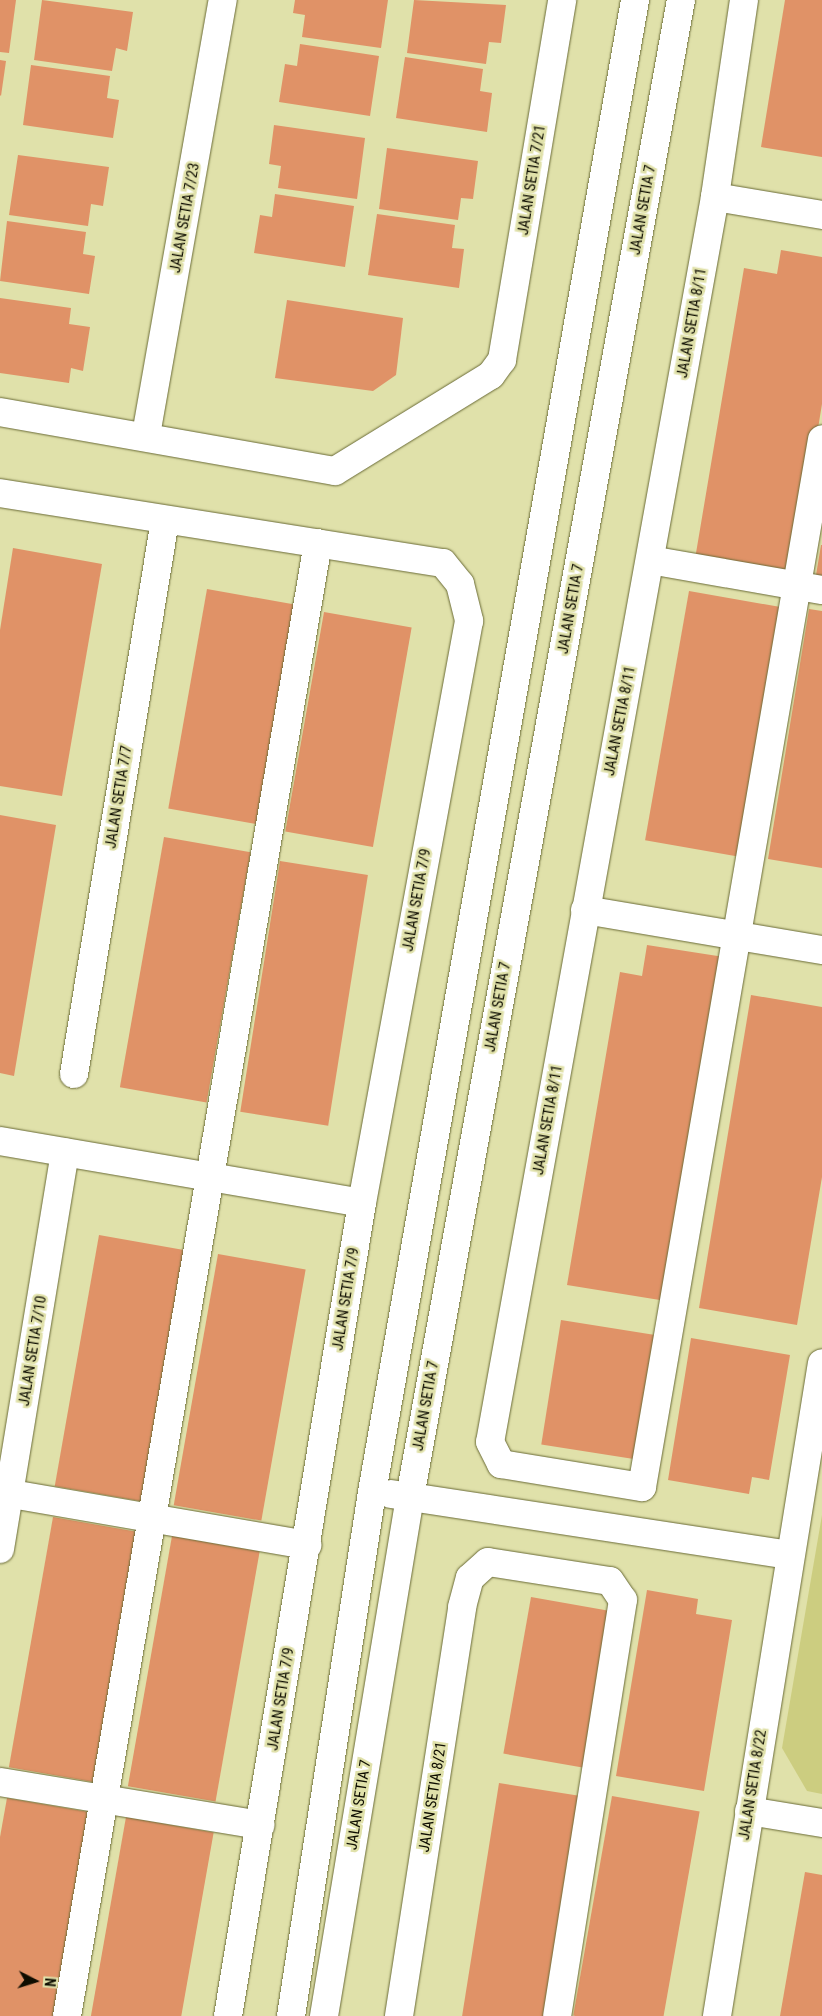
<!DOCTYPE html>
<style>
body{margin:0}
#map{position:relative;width:822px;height:2016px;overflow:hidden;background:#e0e1aa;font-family:"Roboto Condensed",sans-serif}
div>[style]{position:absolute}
.green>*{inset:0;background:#cccd80}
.building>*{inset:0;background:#e09267;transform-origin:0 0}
.roads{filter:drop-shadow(0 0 1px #6a6b37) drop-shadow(0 0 1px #6a6b37)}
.minor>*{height:28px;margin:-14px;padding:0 14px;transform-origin:14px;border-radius:14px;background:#fff}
span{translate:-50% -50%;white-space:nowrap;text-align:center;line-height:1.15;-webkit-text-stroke:5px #e0e1aa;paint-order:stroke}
.street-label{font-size:15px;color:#0e0d00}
.north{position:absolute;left:10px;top:1956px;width:50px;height:50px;-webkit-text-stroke:4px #e0e1aa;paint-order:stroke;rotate:95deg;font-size:14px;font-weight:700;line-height:20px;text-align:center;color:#0e0d00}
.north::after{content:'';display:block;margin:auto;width:18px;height:22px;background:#0e0d00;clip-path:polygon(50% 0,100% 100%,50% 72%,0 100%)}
</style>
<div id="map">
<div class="green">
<div style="clip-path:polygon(822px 1515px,822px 1794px,807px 1791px,782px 1748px)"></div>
</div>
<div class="building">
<div style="clip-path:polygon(0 0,16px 0,9px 53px,0 52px)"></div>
<div style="clip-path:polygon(42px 0,133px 12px,127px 51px,116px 48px,112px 71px,34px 60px)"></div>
<div style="clip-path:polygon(295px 0,388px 0,381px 48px,302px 37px,305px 15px,293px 13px)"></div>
<div style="clip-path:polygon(414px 0,506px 5px,501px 43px,489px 42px,486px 64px,407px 53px)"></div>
<div style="clip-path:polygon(785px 0,822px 0,822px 157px,761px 147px)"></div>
<div style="clip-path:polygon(300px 44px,379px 56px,370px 116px,279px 102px,285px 64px,297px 66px)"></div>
<div style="clip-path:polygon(405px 57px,483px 69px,480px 91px,492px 93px,487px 132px,396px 118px)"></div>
<div style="clip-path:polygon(0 60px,6px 61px,1px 96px,0 95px)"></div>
<div style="clip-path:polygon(31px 65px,110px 76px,107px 98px,119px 100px,113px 138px,23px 125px)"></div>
<div style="clip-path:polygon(274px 125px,365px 138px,357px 199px,278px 188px,281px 166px,269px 164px)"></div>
<div style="clip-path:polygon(387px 148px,478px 161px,473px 199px,461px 198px,458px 220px,379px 209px)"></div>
<div style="clip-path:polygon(18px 155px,109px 167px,103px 206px,91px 204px,88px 226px,9px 215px)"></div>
<div style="clip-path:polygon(275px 194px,354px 206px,345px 267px,254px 253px,260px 215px,272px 217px)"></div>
<div style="clip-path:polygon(377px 214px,455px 225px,452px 248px,464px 249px,459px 288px,368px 275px)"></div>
<div style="clip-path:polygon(7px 221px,86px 232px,83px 254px,95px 256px,89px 294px,0 281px)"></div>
<div style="clip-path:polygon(781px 250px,822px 257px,822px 404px,794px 575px,695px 559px,744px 268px,777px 274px)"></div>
<div style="clip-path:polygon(0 298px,71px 308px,69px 324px,90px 327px,83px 371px,71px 368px,69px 383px,0 373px)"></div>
<div style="clip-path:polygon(287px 300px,403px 318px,396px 375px,373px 391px,275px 378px)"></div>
<div style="clip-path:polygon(821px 545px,822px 545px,822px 582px,815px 581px)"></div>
<div style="clip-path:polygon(13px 548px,102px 564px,62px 796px,0 786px,0 630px)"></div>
<div style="left:207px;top:589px;width:89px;height:223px;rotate:10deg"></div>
<div style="left:689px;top:591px;width:100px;height:253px;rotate:10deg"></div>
<div style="clip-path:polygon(809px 609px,822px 611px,822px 868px,768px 859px)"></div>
<div style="left:324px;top:612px;width:89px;height:223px;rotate:10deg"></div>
<div style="clip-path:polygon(0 815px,56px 825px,14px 1076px,0 1073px)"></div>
<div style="left:164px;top:837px;width:88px;height:254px;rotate:10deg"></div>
<div style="left:280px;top:861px;width:89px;height:254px;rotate:9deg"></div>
<div style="clip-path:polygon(647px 945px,724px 957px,666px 1301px,567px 1285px,620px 972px,642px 976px)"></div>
<div style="clip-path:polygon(751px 995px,822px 1007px,822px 1177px,797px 1325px,699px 1308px)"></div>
<div style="left:99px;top:1235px;width:89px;height:255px;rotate:10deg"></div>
<div style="left:218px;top:1254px;width:89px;height:255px;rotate:10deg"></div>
<div style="left:561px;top:1320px;width:100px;height:126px;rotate:9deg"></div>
<div style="clip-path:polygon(691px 1338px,790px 1355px,769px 1480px,752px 1477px,749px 1494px,668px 1480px)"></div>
<div style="left:53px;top:1517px;width:88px;height:254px;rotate:10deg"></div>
<div style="left:172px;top:1536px;width:89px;height:254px;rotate:10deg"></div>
<div style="clip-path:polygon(647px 1590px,698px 1599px,696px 1614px,732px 1620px,704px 1791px,616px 1776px)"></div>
<div style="left:531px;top:1597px;width:89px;height:159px;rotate:10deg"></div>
<div style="left:499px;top:1783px;width:89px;height:236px;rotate:9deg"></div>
<div style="left:612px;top:1796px;width:89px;height:223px;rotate:10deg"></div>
<div style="clip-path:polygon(7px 1798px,95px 1813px,61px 2016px,0 2016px,0 1837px)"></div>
<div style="left:126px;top:1817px;width:89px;height:202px;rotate:10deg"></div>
<div style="clip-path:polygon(805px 1872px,822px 1875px,822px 2016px,780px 2016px)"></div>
</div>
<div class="roads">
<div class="minor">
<div style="left:744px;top:0;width:199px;rotate:98.4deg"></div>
<div style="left:715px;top:197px;width:1265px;rotate:100.24deg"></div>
<div style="left:490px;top:1442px;width:25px;rotate:63deg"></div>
<div style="left:501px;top:1464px;width:143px;rotate:9.3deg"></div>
<div style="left:642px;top:1487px;width:1063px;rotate:-80.25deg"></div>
<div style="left:715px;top:197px;width:109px;rotate:9.5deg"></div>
<div style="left:0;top:412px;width:340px;rotate:10deg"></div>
<div style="left:335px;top:471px;width:183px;rotate:-31.6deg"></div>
<div style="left:491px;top:375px;width:19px;rotate:-54deg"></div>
<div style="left:502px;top:360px;width:365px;rotate:-80.5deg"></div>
<div style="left:146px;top:435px;width:442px;rotate:-80deg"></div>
<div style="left:0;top:493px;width:448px;rotate:9deg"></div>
<div style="left:443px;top:563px;width:27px;rotate:51deg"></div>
<div style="left:460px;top:584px;width:38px;rotate:76deg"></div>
<div style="left:469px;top:621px;width:592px;rotate:100.42deg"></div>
<div style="left:362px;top:1203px;width:824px;rotate:99.36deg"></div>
<div style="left:650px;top:560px;width:175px;rotate:9.9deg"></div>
<div style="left:585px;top:910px;width:240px;rotate:9.6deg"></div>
<div style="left:74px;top:1074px;width:561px;rotate:-80.67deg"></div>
<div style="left:0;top:1141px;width:367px;rotate:9.7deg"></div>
<div style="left:0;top:1492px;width:312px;rotate:9.8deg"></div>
<div style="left:391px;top:1494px;width:404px;rotate:8.7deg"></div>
<div style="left:0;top:1549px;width:402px;rotate:-80.7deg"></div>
<div style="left:0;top:1782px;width:264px;rotate:9.4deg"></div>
<div style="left:749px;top:1811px;width:74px;rotate:9.3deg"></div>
<div style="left:67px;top:2016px;width:1494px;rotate:-80.33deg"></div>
<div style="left:291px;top:2016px;width:530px;rotate:-81.21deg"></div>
<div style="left:372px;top:1492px;width:1515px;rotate:-80deg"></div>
<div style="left:324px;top:2016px;width:526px;rotate:-80.59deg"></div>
<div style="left:410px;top:1497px;width:1521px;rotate:-79.74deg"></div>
<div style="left:399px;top:2016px;width:414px;rotate:-81.2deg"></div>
<div style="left:462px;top:1607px;width:30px;rotate:-75deg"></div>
<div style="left:470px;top:1578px;width:24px;rotate:-42deg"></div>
<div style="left:488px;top:1562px;width:123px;rotate:8.9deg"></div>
<div style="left:610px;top:1581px;width:23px;rotate:56deg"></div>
<div style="left:623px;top:1600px;width:421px;rotate:99deg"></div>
<div style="left:717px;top:2016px;width:661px;rotate:-80.87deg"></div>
</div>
</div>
<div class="street-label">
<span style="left:532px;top:180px;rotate:-81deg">JALAN SETIA 7/21</span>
<span style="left:643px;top:210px;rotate:-80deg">JALAN SETIA 7</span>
<span style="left:185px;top:218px;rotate:-80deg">JALAN SETIA 7/23</span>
<span style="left:692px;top:323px;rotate:-80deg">JALAN SETIA 8/11</span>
<span style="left:571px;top:609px;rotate:-80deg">JALAN SETIA 7</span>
<span style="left:620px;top:721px;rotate:-79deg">JALAN SETIA 8/11</span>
<span style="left:119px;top:797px;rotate:-81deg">JALAN SETIA 7/7</span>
<span style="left:417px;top:900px;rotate:-80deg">JALAN SETIA 7/9</span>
<span style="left:498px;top:1007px;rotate:-80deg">JALAN SETIA 7</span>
<span style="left:548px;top:1120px;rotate:-80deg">JALAN SETIA 8/11</span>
<span style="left:346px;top:1299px;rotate:-81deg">JALAN SETIA 7/9</span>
<span style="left:33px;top:1351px;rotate:-81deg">JALAN SETIA 7/10</span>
<span style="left:426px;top:1406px;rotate:-80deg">JALAN SETIA 7</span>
<span style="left:281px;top:1699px;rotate:-81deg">JALAN SETIA 7/9</span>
<span style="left:753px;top:1785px;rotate:-81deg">JALAN SETIA 8/22</span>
<span style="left:433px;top:1797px;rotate:-81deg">JALAN SETIA 8/21</span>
<span style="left:359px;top:1805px;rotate:-81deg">JALAN SETIA 7</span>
</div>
<div class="north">N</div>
</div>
